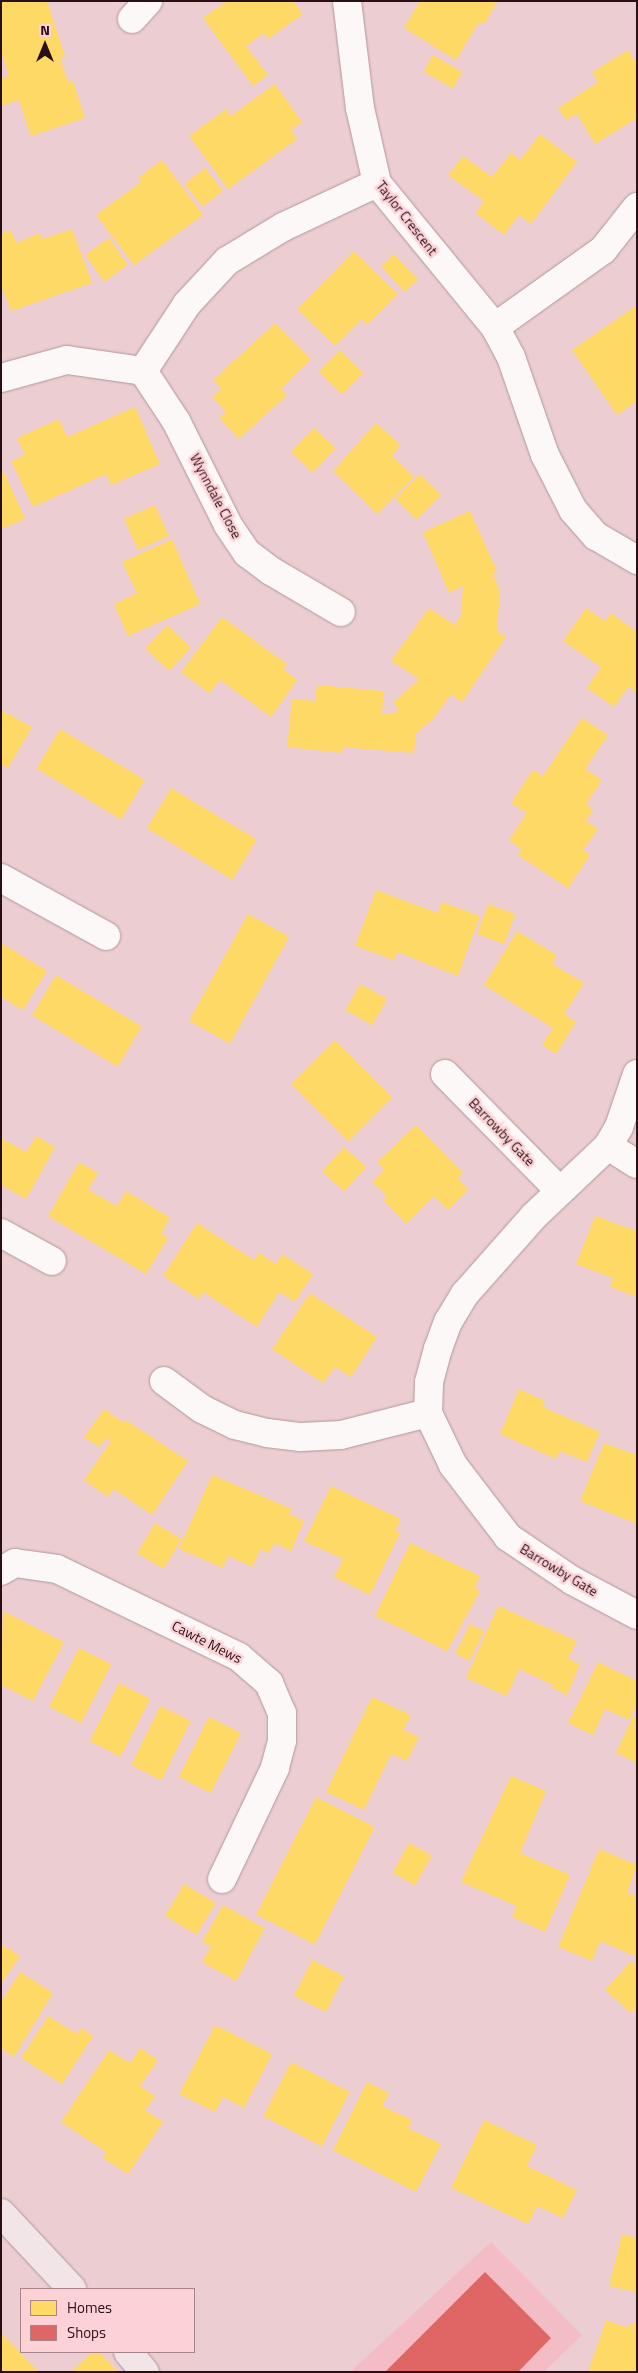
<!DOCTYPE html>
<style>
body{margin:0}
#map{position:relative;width:638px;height:2373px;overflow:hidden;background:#ecced2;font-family:"Titillium Web",sans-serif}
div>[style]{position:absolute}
.built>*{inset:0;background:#f4bcc4}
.homes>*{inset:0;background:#ffd966;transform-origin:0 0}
.shops>*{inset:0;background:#e06666}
.roads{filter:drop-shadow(0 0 1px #b0969a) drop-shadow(0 0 1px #b0969a)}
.minor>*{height:28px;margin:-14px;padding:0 14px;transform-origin:14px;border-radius:14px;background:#fcf8f8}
.major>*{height:28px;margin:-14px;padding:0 14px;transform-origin:14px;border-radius:14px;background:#f1e5e7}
span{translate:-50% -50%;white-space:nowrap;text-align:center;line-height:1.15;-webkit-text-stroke:5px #fdd2d7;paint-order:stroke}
.street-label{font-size:14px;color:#281014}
.frame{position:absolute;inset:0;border:2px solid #281014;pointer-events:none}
.legend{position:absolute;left:20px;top:2288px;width:175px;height:65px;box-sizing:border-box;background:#fdd2d7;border:1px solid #a88489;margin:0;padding:6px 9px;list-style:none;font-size:15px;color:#281014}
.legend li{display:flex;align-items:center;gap:10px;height:25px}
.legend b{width:25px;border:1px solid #a88489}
.north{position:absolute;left:20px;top:20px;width:50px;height:50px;-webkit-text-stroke:4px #fdd2d7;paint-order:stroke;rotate:0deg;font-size:14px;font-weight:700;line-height:20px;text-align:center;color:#281014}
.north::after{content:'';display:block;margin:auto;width:18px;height:22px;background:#281014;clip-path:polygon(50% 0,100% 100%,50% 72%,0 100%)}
</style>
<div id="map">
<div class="built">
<div style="clip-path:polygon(491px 2242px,582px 2335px,544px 2372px,350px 2372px)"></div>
</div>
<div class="homes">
<div style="clip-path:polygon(7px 1px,47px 1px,65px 56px,60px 58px,68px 82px,73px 81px,85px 118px,31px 136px,19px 100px,1px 106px,1px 78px,9px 76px,1px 51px,1px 3px)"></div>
<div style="clip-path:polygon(227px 1px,293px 1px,303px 14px,268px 39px,264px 33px,246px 46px,268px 75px,253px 86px,203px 18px)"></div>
<div style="clip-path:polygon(420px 1px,498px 1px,484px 24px,479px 22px,456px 60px,404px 28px)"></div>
<div style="clip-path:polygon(628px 50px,637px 64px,637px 118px,595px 144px,577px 114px,566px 120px,558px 108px,598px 82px,592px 72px)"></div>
<div style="left:433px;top:55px;width:34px;height:19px;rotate:30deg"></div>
<div style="clip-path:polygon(275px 84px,302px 122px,291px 130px,297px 139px,228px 189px,189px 136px,226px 109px,231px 116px)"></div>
<div style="clip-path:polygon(540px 134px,577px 162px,531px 224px,519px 215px,504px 235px,476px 213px,484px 201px,448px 175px,463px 156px,492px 177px,511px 153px,520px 160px)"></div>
<div style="clip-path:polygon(162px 160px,203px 215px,134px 265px,96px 215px,141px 182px,138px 178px)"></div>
<div style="left:205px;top:168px;width:29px;height:26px;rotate:52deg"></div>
<div style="clip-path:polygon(72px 229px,92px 283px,11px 311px,1px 285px,1px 234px,11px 230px,16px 243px,40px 233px,42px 239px)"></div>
<div style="left:109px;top:238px;width:33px;height:29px;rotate:55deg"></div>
<div style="clip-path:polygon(354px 251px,398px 294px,367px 325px,362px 319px,335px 346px,297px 309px)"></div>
<div style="left:394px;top:254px;width:35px;height:18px;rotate:47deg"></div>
<div style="clip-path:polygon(637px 305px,637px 401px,617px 415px,572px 350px)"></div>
<div style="clip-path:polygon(275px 323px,311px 359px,281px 389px,287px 395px,239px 439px,219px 418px,226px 412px,212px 397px,221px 389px,213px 380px)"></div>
<div style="left:340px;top:350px;width:33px;height:30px;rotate:45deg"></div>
<div style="clip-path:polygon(135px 407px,160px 464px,111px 485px,106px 474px,33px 507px,11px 461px,25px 455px,17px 438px,59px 419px,67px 437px)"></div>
<div style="clip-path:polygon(376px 423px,401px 445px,392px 456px,414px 477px,377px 514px,333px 471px)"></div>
<div style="left:314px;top:428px;width:30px;height:33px;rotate:44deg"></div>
<div style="clip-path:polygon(4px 472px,25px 519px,1px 529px,1px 473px)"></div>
<div style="left:420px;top:474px;width:30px;height:35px;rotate:45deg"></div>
<div style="left:155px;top:505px;width:34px;height:34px;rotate:66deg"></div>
<div style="clip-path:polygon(470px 511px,497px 571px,493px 574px,500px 592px,497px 631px,506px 637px,462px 702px,451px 694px,433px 719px,416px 733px,414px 753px,343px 747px,342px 753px,287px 747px,292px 699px,315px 701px,317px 685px,384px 691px,382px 713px,393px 713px,399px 709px,393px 703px,419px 679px,391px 661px,429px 608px,455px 625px,461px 615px,463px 586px,449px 593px,423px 532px)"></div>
<div style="clip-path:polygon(172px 539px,200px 604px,128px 636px,114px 604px,137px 593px,122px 562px)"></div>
<div style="clip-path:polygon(586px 608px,605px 621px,611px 613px,637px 632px,637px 693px,628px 687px,614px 707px,587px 688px,601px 667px,563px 641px)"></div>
<div style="clip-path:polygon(222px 617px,287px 664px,283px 669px,297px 680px,271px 717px,220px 680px,209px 693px,181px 672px)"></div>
<div style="left:167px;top:625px;width:33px;height:32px;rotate:43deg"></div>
<div style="clip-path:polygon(1px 710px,32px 727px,8px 768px,1px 764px)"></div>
<div style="clip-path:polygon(582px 718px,608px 735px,585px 769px,602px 780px,586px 804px,593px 810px,586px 821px,598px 829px,583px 850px,590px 855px,568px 888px,518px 855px,522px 850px,509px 840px,527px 813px,511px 803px,533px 770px,543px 776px)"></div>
<div style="left:60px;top:729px;width:99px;height:46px;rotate:31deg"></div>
<div style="left:171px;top:788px;width:100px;height:47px;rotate:31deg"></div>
<div style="clip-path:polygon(376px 890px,438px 913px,442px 902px,480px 916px,458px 976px,397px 952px,394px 960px,355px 946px)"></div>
<div style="left:488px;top:904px;width:29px;height:32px;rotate:20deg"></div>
<div style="left:248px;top:914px;width:47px;height:122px;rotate:29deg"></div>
<div style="clip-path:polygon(517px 931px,557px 955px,552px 964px,584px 983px,564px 1014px,576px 1022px,556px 1054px,542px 1045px,553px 1028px,484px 985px)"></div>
<div style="clip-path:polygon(1px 943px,47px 971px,23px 1010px,1px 997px)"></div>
<div style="left:56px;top:975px;width:100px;height:47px;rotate:31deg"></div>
<div style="left:360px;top:984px;width:31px;height:30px;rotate:29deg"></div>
<div style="left:335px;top:1040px;width:81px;height:62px;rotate:45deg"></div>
<div style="clip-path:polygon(416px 1125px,463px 1173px,458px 1178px,468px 1190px,448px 1210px,434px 1196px,406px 1224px,383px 1200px,387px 1196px,372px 1182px,384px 1170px,377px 1162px)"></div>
<div style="clip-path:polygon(36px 1136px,55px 1147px,26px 1199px,1px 1185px,1px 1138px,26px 1152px)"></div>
<div style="left:344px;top:1147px;width:30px;height:33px;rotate:42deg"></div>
<div style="clip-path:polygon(79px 1162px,98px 1173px,88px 1190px,117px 1206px,126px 1191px,170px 1218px,161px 1233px,168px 1238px,146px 1274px,48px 1216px)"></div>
<div style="clip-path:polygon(595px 1216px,637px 1231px,637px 1297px,610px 1287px,613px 1278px,576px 1264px)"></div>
<div style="clip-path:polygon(197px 1223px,254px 1260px,259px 1253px,276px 1264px,282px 1254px,313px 1274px,295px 1302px,279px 1292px,257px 1327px,203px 1292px,199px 1299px,163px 1276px)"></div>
<div style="clip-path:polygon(310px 1293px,377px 1337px,351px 1377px,335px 1367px,323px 1383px,272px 1349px)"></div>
<div style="clip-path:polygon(519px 1389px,545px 1401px,543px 1407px,600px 1432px,587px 1462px,560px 1451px,556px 1459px,500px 1434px)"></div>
<div style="clip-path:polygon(104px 1409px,124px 1423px,126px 1420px,188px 1461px,152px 1515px,114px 1489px,108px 1497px,84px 1480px,111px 1441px,106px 1438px,99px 1447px,84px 1437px)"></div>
<div style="clip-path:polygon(604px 1443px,637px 1455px,637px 1524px,580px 1501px)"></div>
<div style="clip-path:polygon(212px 1475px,292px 1509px,289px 1514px,304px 1521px,291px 1551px,274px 1543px,269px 1553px,260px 1549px,253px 1567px,228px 1556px,223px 1568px,179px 1549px)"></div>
<div style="clip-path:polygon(331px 1486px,401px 1519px,395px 1531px,400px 1533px,370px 1595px,334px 1577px,343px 1559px,304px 1541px)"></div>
<div style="left:155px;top:1523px;width:31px;height:35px;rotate:31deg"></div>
<div style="clip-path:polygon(410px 1543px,480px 1576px,475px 1588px,480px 1591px,447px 1651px,375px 1616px)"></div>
<div style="clip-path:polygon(498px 1606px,577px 1641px,568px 1659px,580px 1664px,567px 1695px,552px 1688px,553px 1685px,519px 1669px,507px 1696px,466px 1678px)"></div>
<div style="clip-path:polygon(3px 1611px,64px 1642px,33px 1701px,1px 1685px)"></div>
<div style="left:470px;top:1624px;width:16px;height:33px;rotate:27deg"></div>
<div style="left:79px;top:1648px;width:36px;height:66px;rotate:27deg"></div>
<div style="clip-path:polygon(598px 1662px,637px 1681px,637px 1704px,629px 1720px,605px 1709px,593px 1735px,568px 1723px)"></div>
<div style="left:119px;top:1683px;width:35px;height:65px;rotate:27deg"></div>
<div style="clip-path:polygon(372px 1697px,411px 1715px,403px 1730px,419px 1737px,407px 1761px,391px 1754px,364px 1810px,326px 1792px)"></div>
<div style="left:160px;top:1706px;width:34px;height:66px;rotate:26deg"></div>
<div style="left:209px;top:1717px;width:36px;height:67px;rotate:27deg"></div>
<div style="clip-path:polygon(633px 1717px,637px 1718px,637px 1763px,616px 1753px)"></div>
<div style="clip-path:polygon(511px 1776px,546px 1791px,520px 1853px,570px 1875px,545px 1932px,512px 1917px,517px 1906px,461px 1882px)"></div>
<div style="left:316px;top:1797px;width:66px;height:132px;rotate:27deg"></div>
<div style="left:409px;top:1843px;width:26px;height:34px;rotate:29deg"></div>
<div style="clip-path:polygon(599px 1849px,637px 1865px,627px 1893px,637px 1896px,637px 1957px,600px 1941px,592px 1961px,558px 1947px)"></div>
<div style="left:184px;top:1884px;width:37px;height:37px;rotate:31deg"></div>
<div style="clip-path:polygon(223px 1905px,265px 1928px,236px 1981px,202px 1962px,211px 1946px,202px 1942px)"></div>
<div style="clip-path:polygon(1px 1944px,20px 1956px,1px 1984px)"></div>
<div style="left:312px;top:1960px;width:36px;height:40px;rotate:27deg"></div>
<div style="clip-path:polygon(631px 1961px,637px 1966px,637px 2007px,631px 2013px,605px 1990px)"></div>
<div style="clip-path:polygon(20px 1972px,53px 1993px,14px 2057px,1px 2049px,1px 2002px)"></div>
<div style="clip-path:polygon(48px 2016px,77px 2034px,82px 2028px,93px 2036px,62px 2084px,21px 2058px)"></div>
<div style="clip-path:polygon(215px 2025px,272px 2054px,244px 2108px,223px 2097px,215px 2112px,179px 2094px)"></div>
<div style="clip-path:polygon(140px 2048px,158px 2060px,140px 2086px,155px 2096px,145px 2110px,163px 2122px,128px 2174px,103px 2158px,106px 2152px,61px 2122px,109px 2050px,130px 2063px)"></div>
<div style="left:291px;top:2062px;width:66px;height:61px;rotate:27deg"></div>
<div style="clip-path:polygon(367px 2082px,389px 2093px,382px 2106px,412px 2120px,408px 2128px,441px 2144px,416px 2192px,333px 2150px)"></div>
<div style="clip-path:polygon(484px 2120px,537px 2145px,527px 2166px,577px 2190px,563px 2218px,537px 2206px,528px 2224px,451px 2188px)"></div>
<div style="clip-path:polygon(622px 2234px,637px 2238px,637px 2292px,609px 2286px)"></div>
<div style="clip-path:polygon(606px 2320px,629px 2328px,630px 2323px,637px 2325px,637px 2372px,588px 2372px)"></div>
<div style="clip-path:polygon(1px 2333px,18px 2350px,38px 2372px,1px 2372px)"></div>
<div style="clip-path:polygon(92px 2352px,99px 2352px,118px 2372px,71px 2372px)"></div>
</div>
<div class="shops">
<div style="clip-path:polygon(485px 2272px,551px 2338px,518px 2372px,385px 2372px)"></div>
</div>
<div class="roads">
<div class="minor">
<div style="left:347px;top:1px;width:108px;rotate:83.1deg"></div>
<div style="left:360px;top:108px;width:77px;rotate:77.2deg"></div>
<div style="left:377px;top:183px;width:186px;rotate:50.7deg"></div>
<div style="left:495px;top:327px;width:34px;rotate:62deg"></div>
<div style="left:511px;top:357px;width:104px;rotate:70.9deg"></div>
<div style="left:545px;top:455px;width:62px;rotate:63deg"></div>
<div style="left:573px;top:510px;width:35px;rotate:49deg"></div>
<div style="left:596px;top:536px;width:48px;rotate:30.3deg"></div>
<div style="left:132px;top:19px;width:24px;rotate:-48deg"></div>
<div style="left:495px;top:327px;width:133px;rotate:-35.5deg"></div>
<div style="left:603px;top:250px;width:55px;rotate:-51.7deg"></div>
<div style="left:143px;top:371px;width:60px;rotate:56.6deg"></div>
<div style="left:176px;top:421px;width:116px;rotate:63.4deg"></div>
<div style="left:228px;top:525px;width:34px;rotate:56deg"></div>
<div style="left:247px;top:553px;width:30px;rotate:37deg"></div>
<div style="left:271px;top:571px;width:81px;rotate:30.4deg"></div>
<div style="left:1px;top:378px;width:68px;rotate:-15.3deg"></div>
<div style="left:67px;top:360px;width:77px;rotate:8.2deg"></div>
<div style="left:143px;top:371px;width:80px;rotate:-56.7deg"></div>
<div style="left:187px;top:304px;width:59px;rotate:-47.1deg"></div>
<div style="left:227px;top:261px;width:66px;rotate:-31.3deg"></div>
<div style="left:283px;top:227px;width:104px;rotate:-25.1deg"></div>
<div style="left:1px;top:878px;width:120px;rotate:28.9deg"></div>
<div style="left:445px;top:1074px;width:164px;rotate:45.5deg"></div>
<div style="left:608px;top:1146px;width:34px;rotate:32deg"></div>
<div style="left:1px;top:1233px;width:58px;rotate:28.8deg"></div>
<div style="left:164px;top:1381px;width:47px;rotate:36.4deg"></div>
<div style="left:202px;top:1409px;width:37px;rotate:26deg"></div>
<div style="left:235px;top:1425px;width:33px;rotate:14deg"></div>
<div style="left:267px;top:1433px;width:34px;rotate:7deg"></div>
<div style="left:301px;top:1437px;width:40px;rotate:-2.9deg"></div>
<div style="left:341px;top:1435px;width:90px;rotate:-14.2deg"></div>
<div style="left:428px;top:1413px;width:31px;rotate:-88deg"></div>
<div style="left:429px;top:1382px;width:34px;rotate:-75deg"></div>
<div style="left:438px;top:1349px;width:29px;rotate:-70deg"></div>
<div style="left:448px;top:1322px;width:33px;rotate:-59deg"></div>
<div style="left:465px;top:1294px;width:104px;rotate:-48.5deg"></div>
<div style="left:534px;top:1216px;width:102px;rotate:-43.4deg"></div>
<div style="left:608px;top:1146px;width:22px;rotate:-60deg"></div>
<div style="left:619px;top:1127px;width:56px;rotate:-71.2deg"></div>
<div style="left:428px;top:1413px;width:58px;rotate:64.3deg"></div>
<div style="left:453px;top:1465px;width:91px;rotate:52.6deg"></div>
<div style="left:508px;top:1537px;width:78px;rotate:34.1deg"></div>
<div style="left:573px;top:1581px;width:72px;rotate:28deg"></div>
<div style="left:1px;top:1571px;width:16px;rotate:-30deg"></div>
<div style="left:15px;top:1563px;width:42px;rotate:8.1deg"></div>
<div style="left:57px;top:1569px;width:202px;rotate:25.8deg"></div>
<div style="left:239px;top:1657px;width:40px;rotate:41deg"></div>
<div style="left:269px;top:1683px;width:33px;rotate:67deg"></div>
<div style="left:282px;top:1713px;width:28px;rotate:90deg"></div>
<div style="left:282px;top:1741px;width:28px;rotate:105deg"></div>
<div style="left:275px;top:1768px;width:123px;rotate:115.5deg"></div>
</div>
<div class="major">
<div style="left:1px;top:2213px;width:104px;rotate:46.9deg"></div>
<div style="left:128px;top:2352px;width:26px;rotate:50deg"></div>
</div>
</div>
<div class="street-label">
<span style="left:407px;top:218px;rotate:52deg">Taylor Crescent</span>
<span style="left:216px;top:496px;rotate:62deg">Wynndale Close</span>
<span style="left:502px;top:1132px;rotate:46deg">Barrowby Gate</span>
<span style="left:559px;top:1570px;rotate:31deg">Barrowby Gate</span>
<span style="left:207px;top:1642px;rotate:27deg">Cawte Mews</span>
</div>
<div class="frame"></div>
<ul class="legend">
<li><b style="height:14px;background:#ffd966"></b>Homes</li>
<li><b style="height:14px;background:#e06666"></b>Shops</li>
</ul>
<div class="north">N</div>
</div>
